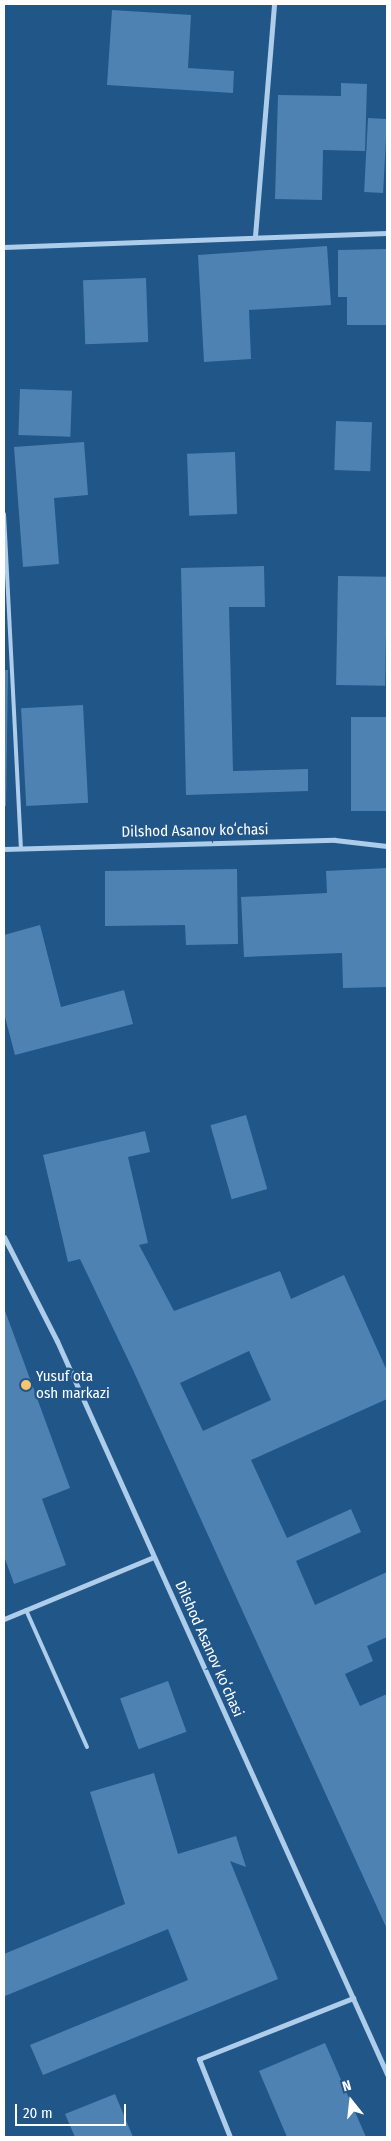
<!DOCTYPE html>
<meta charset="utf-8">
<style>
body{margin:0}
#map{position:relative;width:391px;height:2141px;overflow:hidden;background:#215689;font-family:"Fira Sans Condensed",sans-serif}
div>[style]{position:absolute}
.building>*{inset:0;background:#4e82b2;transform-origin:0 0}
.service>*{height:4px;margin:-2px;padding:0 2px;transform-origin:2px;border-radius:2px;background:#adcdea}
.minor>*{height:5px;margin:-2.5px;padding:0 2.5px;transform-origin:2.5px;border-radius:2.5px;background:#adcdea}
.dots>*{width:14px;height:14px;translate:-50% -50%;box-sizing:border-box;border:2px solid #215689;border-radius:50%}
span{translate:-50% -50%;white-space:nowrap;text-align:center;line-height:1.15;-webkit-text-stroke:5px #215689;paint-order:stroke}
.street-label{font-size:15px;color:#fff}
.poi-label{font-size:15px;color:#fff}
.left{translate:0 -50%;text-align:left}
.frame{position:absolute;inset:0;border:5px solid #fff;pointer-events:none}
.north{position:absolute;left:326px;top:2076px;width:50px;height:50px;-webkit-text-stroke:4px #215689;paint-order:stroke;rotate:344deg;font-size:14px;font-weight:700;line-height:20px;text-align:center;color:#fff}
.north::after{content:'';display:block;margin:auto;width:18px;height:22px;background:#fff;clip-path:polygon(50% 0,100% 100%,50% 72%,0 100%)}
.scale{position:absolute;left:15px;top:2104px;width:111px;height:22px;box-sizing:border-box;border:2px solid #fff;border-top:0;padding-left:6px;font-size:15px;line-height:18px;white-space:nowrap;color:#fff;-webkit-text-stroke:4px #215689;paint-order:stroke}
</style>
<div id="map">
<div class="building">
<div style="clip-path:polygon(112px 10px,191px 15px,188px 68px,234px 71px,233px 93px,107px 85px)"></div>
<div style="clip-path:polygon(341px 83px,367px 84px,365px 151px,323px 150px,322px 200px,275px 199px,278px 95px,341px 96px)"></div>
<div style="left:368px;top:118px;width:19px;height:74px;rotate:3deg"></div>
<div style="clip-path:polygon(327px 246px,331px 305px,249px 310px,251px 359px,204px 362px,198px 255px)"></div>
<div style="clip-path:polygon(387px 249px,386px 325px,347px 325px,347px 297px,338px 297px,338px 250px)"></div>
<div style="left:146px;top:278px;width:64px;height:63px;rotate:88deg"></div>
<div style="left:20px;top:389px;width:52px;height:46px;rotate:2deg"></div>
<div style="left:336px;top:421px;width:36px;height:49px;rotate:2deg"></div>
<div style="clip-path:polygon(84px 442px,88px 495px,54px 498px,59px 564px,23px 567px,14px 447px)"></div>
<div style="left:235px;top:452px;width:62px;height:48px;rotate:88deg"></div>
<div style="clip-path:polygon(264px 566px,265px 607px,229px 607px,233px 771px,308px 769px,308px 791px,186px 795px,181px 568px)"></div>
<div style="left:338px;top:576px;width:49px;height:109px;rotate:1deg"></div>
<div style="clip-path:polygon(4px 670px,8px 670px,6px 806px,4px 806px)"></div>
<div style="left:83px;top:705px;width:98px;height:62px;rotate:87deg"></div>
<div style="left:351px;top:717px;width:36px;height:94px"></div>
<div style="clip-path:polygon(387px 868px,387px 987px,343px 988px,342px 953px,244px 957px,241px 897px,327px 893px,326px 871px)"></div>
<div style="clip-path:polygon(237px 869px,238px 944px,186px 945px,185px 925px,105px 926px,105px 871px)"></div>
<div style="clip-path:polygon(40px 925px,61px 1007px,124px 990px,133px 1024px,15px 1055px,4px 1013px,4px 935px)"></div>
<div style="left:246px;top:1115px;width:77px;height:37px;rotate:74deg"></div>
<div style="clip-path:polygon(evenodd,145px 1131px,150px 1152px,128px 1157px,148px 1243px,139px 1245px,174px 1311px,280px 1271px,291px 1299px,344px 1275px,387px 1371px,387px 1399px,251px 1460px,287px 1538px,351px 1509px,361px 1532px,296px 1561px,315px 1605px,387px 1572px,387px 1637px,367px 1646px,373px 1661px,345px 1674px,360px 1706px,387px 1694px,387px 1929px,133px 1370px,80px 1259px,68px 1262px,43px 1155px,145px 1131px,249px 1351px,271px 1400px,203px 1431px,180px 1383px,249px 1351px)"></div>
<div style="clip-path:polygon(4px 1308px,70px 1488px,42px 1499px,66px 1565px,14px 1584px,4px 1556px)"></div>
<div style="left:168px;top:1681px;width:54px;height:51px;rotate:70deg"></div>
<div style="clip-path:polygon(154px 1773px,178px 1854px,236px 1836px,246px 1867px,230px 1861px,278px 1979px,43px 2075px,30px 2045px,188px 1980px,168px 1929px,5px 1996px,4px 1991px,4px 1954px,125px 1904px,90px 1792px)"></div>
<div style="clip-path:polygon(325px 2043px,366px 2137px,287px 2137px,259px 2071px)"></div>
<div style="clip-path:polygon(115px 2094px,133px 2137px,75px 2137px,65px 2114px)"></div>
</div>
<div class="service">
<div style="left:4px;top:514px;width:334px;rotate:87.1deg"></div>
<div style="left:26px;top:1610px;width:150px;rotate:66deg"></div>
</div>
<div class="minor">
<div style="left:255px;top:236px;width:233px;rotate:-85.3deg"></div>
<div style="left:4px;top:247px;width:383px;rotate:-2.1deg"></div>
<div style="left:4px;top:849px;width:331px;rotate:-1.6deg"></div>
<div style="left:335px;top:840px;width:52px;rotate:6.6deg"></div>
<div style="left:4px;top:1237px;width:117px;rotate:63deg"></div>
<div style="left:57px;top:1341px;width:804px;rotate:65.76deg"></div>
<div style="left:4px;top:1619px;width:162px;rotate:-22.5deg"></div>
<div style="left:230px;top:2137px;width:84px;rotate:-111.7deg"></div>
<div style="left:199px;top:2059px;width:166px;rotate:-21.6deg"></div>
</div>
<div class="dots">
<div style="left:26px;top:1385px;background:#f7c56e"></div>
</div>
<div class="street-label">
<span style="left:195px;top:831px;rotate:-1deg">Dilshod Asanov koʻchasi</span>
<span style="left:209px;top:1649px;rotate:66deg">Dilshod Asanov koʻchasi</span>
</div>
<div class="poi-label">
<span class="left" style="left:36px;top:1385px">Yusuf ota<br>osh markazi</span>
</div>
<div class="frame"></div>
<div class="north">N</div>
<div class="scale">20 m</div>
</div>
